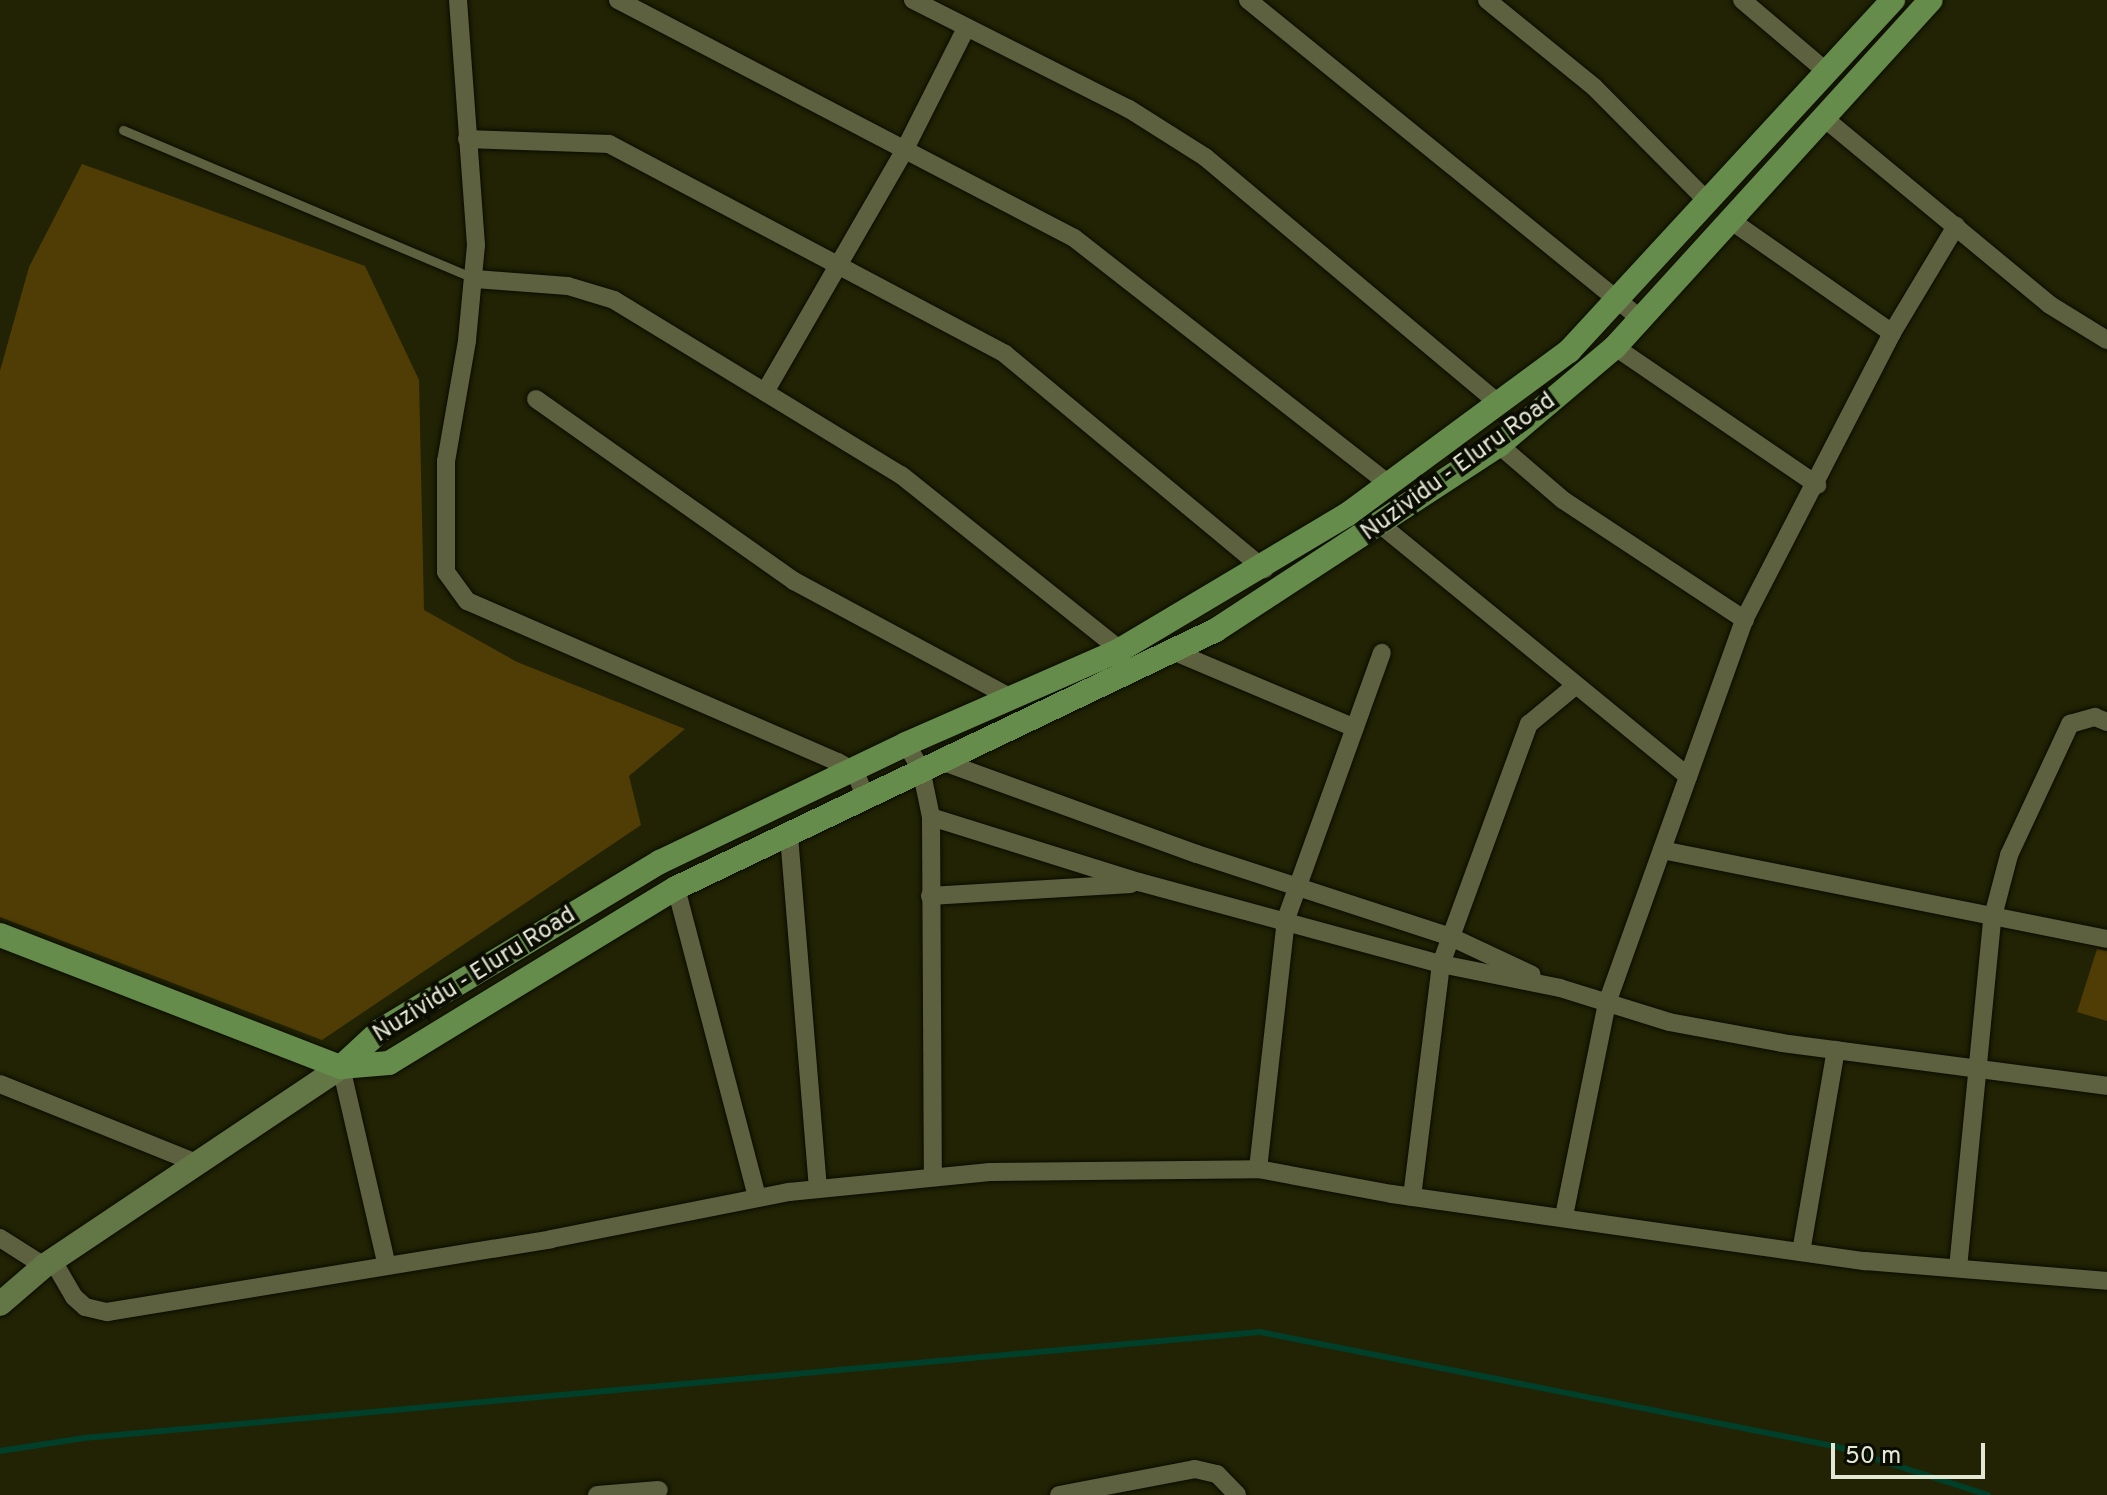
<!DOCTYPE html>
<style>
body{margin:0}
#map{position:relative;width:2107px;height:1495px;overflow:hidden;background:#212304;font-family:Overpass,sans-serif}
div>[style]{position:absolute}
.stream>*{height:6px;margin:-3px;padding:0 3px;transform-origin:3px;border-radius:3px;background:#003f29}
.building>*{inset:0;background:#503d05}
.roads{filter:drop-shadow(0 0 2px #0b0c00) drop-shadow(0 0 2px #0b0c00)}
.service>*{height:9px;margin:-4.5px;padding:0 4.5px;transform-origin:4.5px;border-radius:4.5px;background:#5e6140}
.minor>*{height:18px;margin:-9px;padding:0 9px;transform-origin:9px;border-radius:9px;background:#5e6140}
.secondary>*{height:24px;margin:-12px;padding:0 12px;transform-origin:12px;border-radius:12px;background:#627646}
.primary>*{height:24px;margin:-12px;padding:0 12px;transform-origin:12px;border-radius:12px;background:#658c4b}
span{translate:-50% -50%;white-space:nowrap;text-align:center;line-height:1.15;-webkit-text-stroke:8px #0b0c02;paint-order:stroke}
.street-label{font-size:24px;color:#e5e7d5}
.scale{position:absolute;left:1831px;top:1443px;width:154px;height:36px;box-sizing:border-box;border:4px solid #e5e7d5;border-top:0;padding-left:10px;font-size:24px;line-height:28px;white-space:nowrap;color:#e5e7d5;-webkit-text-stroke:6px #0b0c02;paint-order:stroke}
</style>
<div id="map">
<div class="stream">
<div style="left:0;top:1451px;width:85px;rotate:-8.8deg"></div>
<div style="left:84px;top:1438px;width:1181px;rotate:-5.15deg"></div>
<div style="left:1260px;top:1332px;width:589px;rotate:11.25deg"></div>
<div style="left:1838px;top:1447px;width:157px;rotate:17.7deg"></div>
</div>
<div class="building">
<div style="clip-path:polygon(82px 164px,365px 266px,419px 380px,424px 610px,517px 662px,685px 729px,629px 776px,641px 825px,322px 1040px,0 917px,0 371px,29px 267px)"></div>
<div style="clip-path:polygon(2097px 949px,2107px 951px,2107px 1021px,2077px 1012px)"></div>
</div>
<div class="roads">
<div class="service">
<div style="left:123px;top:130px;width:380px;rotate:22.9deg"></div>
</div>
<div class="minor">
<div style="left:458px;top:0;width:246px;rotate:85.8deg"></div>
<div style="left:476px;top:245px;width:96px;rotate:95.4deg"></div>
<div style="left:467px;top:341px;width:122px;rotate:99.9deg"></div>
<div style="left:446px;top:461px;width:111px;rotate:90deg"></div>
<div style="left:446px;top:572px;width:36px;rotate:54deg"></div>
<div style="left:467px;top:601px;width:404px;rotate:23.5deg"></div>
<div style="left:838px;top:762px;width:20px;rotate:30deg"></div>
<div style="left:855px;top:772px;width:28px;rotate:67deg"></div>
<div style="left:618px;top:0;width:514px;rotate:27.56deg"></div>
<div style="left:1074px;top:238px;width:400px;rotate:38deg"></div>
<div style="left:913px;top:0;width:242px;rotate:26.8deg"></div>
<div style="left:1129px;top:109px;width:90px;rotate:32.3deg"></div>
<div style="left:1205px;top:157px;width:384px;rotate:40deg"></div>
<div style="left:1248px;top:0;width:506px;rotate:39.07deg"></div>
<div style="left:1487px;top:0;width:138px;rotate:39.1deg"></div>
<div style="left:1594px;top:87px;width:163px;rotate:45.2deg"></div>
<div style="left:1742px;top:0;width:111px;rotate:40.3deg"></div>
<div style="left:1824px;top:118px;width:293px;rotate:39.6deg"></div>
<div style="left:2050px;top:305px;width:67px;rotate:31.6deg"></div>
<div style="left:467px;top:139px;width:142px;rotate:2deg"></div>
<div style="left:609px;top:144px;width:448px;rotate:27.9deg"></div>
<div style="left:1005px;top:354px;width:337px;rotate:39.7deg"></div>
<div style="left:1733px;top:222px;width:194px;rotate:34.9deg"></div>
<div style="left:475px;top:279px;width:93px;rotate:4.3deg"></div>
<div style="left:568px;top:286px;width:48px;rotate:16.9deg"></div>
<div style="left:614px;top:300px;width:336px;rotate:31.4deg"></div>
<div style="left:901px;top:475px;width:280px;rotate:38.6deg"></div>
<div style="left:1615px;top:347px;width:245px;rotate:34.3deg"></div>
<div style="left:765px;top:392px;width:278px;rotate:-60deg"></div>
<div style="left:904px;top:151px;width:138px;rotate:-63.2deg"></div>
<div style="left:536px;top:399px;width:316px;rotate:35.2deg"></div>
<div style="left:794px;top:581px;width:244px;rotate:28.3deg"></div>
<div style="left:1499px;top:445px;width:84px;rotate:40.7deg"></div>
<div style="left:1563px;top:500px;width:218px;rotate:33.4deg"></div>
<div style="left:1381px;top:525px;width:397px;rotate:39.3deg"></div>
<div style="left:1175px;top:652px;width:195px;rotate:22.9deg"></div>
<div style="left:906px;top:744px;width:29px;rotate:59deg"></div>
<div style="left:921px;top:769px;width:49px;rotate:78.2deg"></div>
<div style="left:931px;top:817px;width:360px;rotate:89.7deg"></div>
<div style="left:941px;top:761px;width:272px;rotate:20deg"></div>
<div style="left:1197px;top:854px;width:267px;rotate:18.1deg"></div>
<div style="left:1451px;top:937px;width:89px;rotate:25.1deg"></div>
<div style="left:931px;top:817px;width:218px;rotate:17.4deg"></div>
<div style="left:1139px;top:882px;width:313px;rotate:15.2deg"></div>
<div style="left:1441px;top:964px;width:121px;rotate:11.4deg"></div>
<div style="left:1560px;top:988px;width:114px;rotate:17.3deg"></div>
<div style="left:1669px;top:1022px;width:115px;rotate:10.5deg"></div>
<div style="left:1782px;top:1043px;width:328px;rotate:7.5deg"></div>
<div style="left:789px;top:836px;width:354px;rotate:85.3deg"></div>
<div style="left:1662px;top:850px;width:454px;rotate:11.3deg"></div>
<div style="left:676px;top:888px;width:319px;rotate:75.3deg"></div>
<div style="left:930px;top:896px;width:201px;rotate:-3.4deg"></div>
<div style="left:341px;top:1067px;width:200px;rotate:77deg"></div>
<div style="left:0;top:1084px;width:209px;rotate:21.9deg"></div>
<div style="left:1258px;top:1169px;width:252px;rotate:-83.6deg"></div>
<div style="left:1286px;top:919px;width:283px;rotate:-70.2deg"></div>
<div style="left:1412px;top:1197px;width:235px;rotate:-82.9deg"></div>
<div style="left:1441px;top:964px;width:256px;rotate:-69.9deg"></div>
<div style="left:1529px;top:724px;width:60px;rotate:-39.6deg"></div>
<div style="left:1564px;top:1216px;width:217px;rotate:-78.6deg"></div>
<div style="left:1607px;top:1003px;width:407px;rotate:-70.3deg"></div>
<div style="left:1744px;top:620px;width:323px;rotate:-62.7deg"></div>
<div style="left:1892px;top:333px;width:125px;rotate:-59.1deg"></div>
<div style="left:0;top:1238px;width:52px;rotate:32.5deg"></div>
<div style="left:1801px;top:1252px;width:205px;rotate:-80.2deg"></div>
<div style="left:53px;top:1261px;width:42px;rotate:59.7deg"></div>
<div style="left:74px;top:1297px;width:15px;rotate:42deg"></div>
<div style="left:85px;top:1307px;width:23px;rotate:13deg"></div>
<div style="left:107px;top:1312px;width:450px;rotate:-9.3deg"></div>
<div style="left:551px;top:1239px;width:243px;rotate:-11.2deg"></div>
<div style="left:789px;top:1192px;width:202px;rotate:-5.7deg"></div>
<div style="left:990px;top:1172px;width:268px;rotate:-0.6deg"></div>
<div style="left:1258px;top:1169px;width:136px;rotate:10.6deg"></div>
<div style="left:1392px;top:1194px;width:478px;rotate:8.1deg"></div>
<div style="left:1865px;top:1261px;width:243px;rotate:4.7deg"></div>
<div style="left:1958px;top:1268px;width:350px;rotate:-84.4deg"></div>
<div style="left:1992px;top:920px;width:67px;rotate:-75.3deg"></div>
<div style="left:2009px;top:855px;width:145px;rotate:-65deg"></div>
<div style="left:2070px;top:724px;width:26px;rotate:-16deg"></div>
<div style="left:2095px;top:717px;width:13px;rotate:23deg"></div>
<div style="left:597px;top:1495px;width:62px;rotate:-4.6deg"></div>
<div style="left:1059px;top:1495px;width:138px;rotate:-10.8deg"></div>
<div style="left:1195px;top:1469px;width:23px;rotate:13deg"></div>
<div style="left:1217px;top:1474px;width:29px;rotate:46deg"></div>
</div>
<div class="secondary">
<div style="left:0;top:1304px;width:58px;rotate:-40.8deg"></div>
<div style="left:44px;top:1266px;width:358px;rotate:-33.8deg"></div>
</div>
<div class="primary">
<div style="left:0;top:935px;width:366px;rotate:21.2deg"></div>
<div style="left:341px;top:1067px;width:48px;rotate:-4.8deg"></div>
<div style="left:389px;top:1063px;width:336px;rotate:-31.4deg"></div>
<div style="left:676px;top:888px;width:598px;rotate:-25.54deg"></div>
<div style="left:1216px;top:630px;width:338px;rotate:-33.2deg"></div>
<div style="left:1499px;top:445px;width:152px;rotate:-40.2deg"></div>
<div style="left:1615px;top:347px;width:469px;rotate:-47.7deg"></div>
<div style="left:341px;top:1067px;width:54px;rotate:-42.8deg"></div>
<div style="left:381px;top:1030px;width:326px;rotate:-31.1deg"></div>
<div style="left:660px;top:862px;width:273px;rotate:-25.6deg"></div>
<div style="left:906px;top:744px;width:234px;rotate:-23.7deg"></div>
<div style="left:1120px;top:650px;width:265px;rotate:-30.8deg"></div>
<div style="left:1348px;top:514px;width:275px;rotate:-36.4deg"></div>
<div style="left:1569px;top:351px;width:478px;rotate:-47.3deg"></div>
</div>
</div>
<div class="street-label">
<span style="left:1459px;top:468px;rotate:-36deg">Nuzividu - Eluru Road</span>
<span style="left:475px;top:976px;rotate:-32deg">Nuzividu - Eluru Road</span>
</div>
<div class="scale">50 m</div>
</div>
